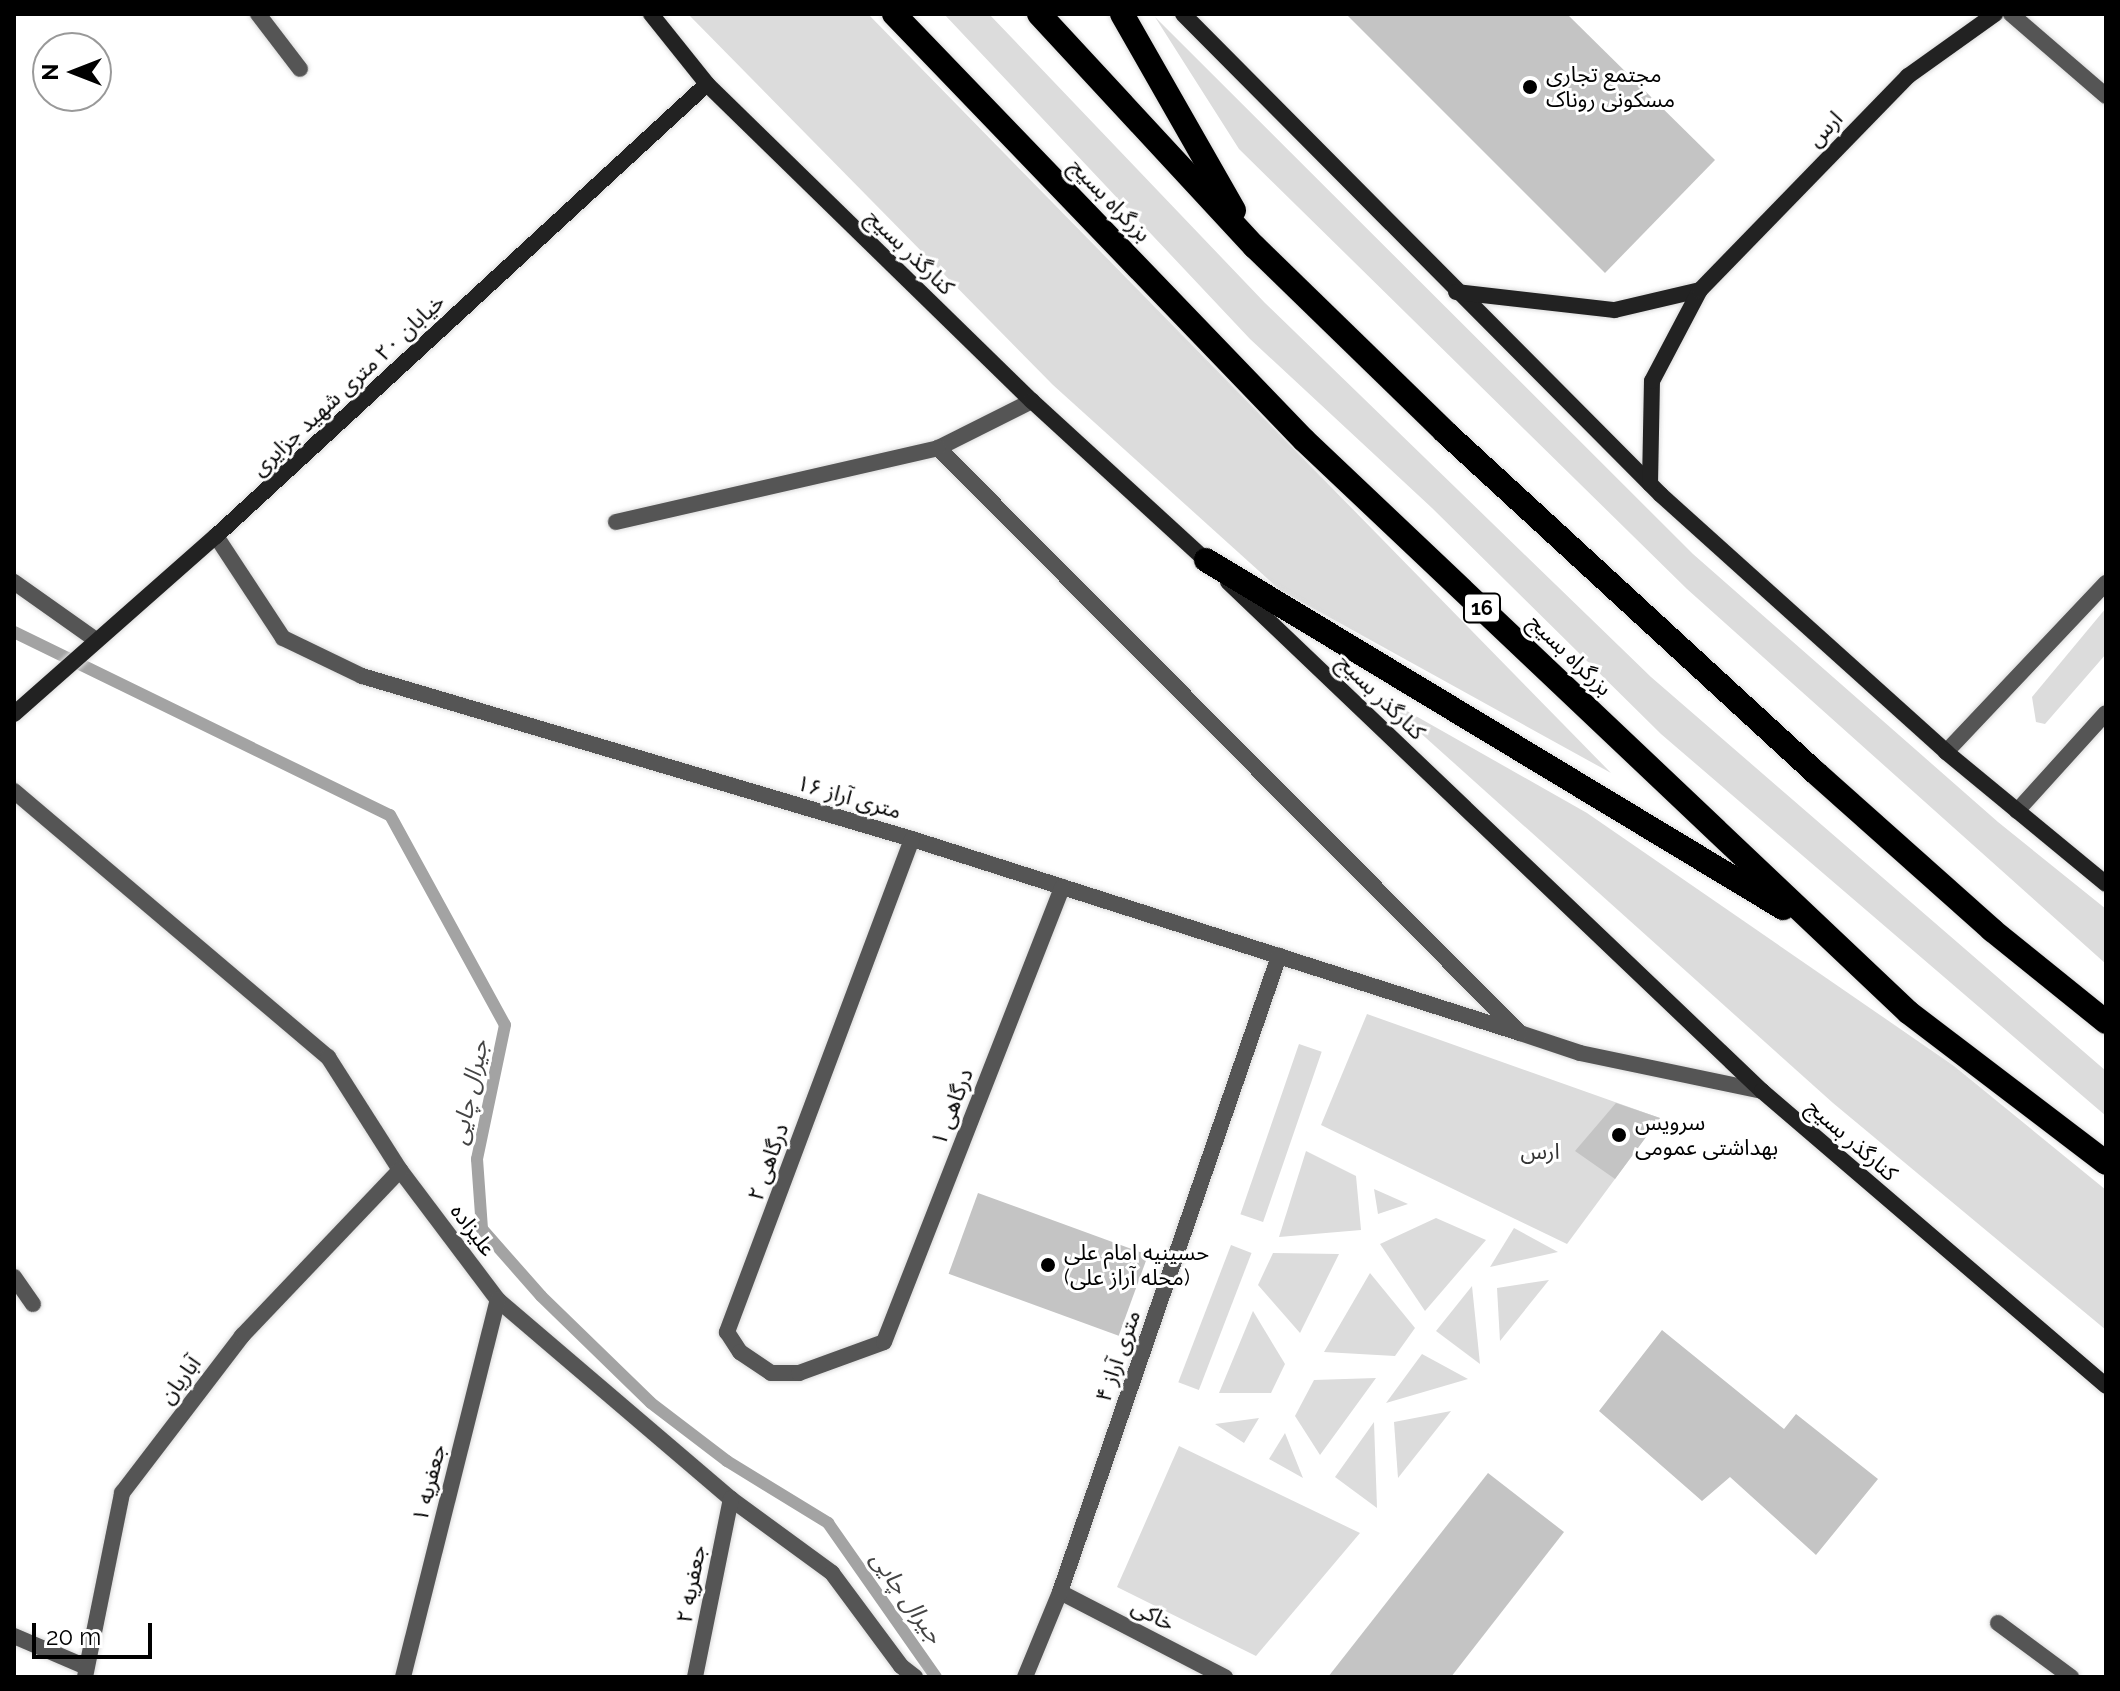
<!DOCTYPE html>
<meta charset="utf-8">
<style>
body{margin:0}
#map{position:relative;width:2120px;height:1691px;overflow:hidden;background:#fff;font-family:Raleway,"Noto Sans Arabic",sans-serif}
div>[style]{position:absolute}
.green>*{inset:0;background:#dcdcdc;transform-origin:0 0}
.stream>*{height:12px;margin:-6px;padding:0 6px;transform-origin:6px;border-radius:6px;background:#a3a3a3}
.building>*{inset:0;background:#c4c4c4;transform-origin:0 0}
.roads{filter:drop-shadow(0 0 2px #dbdbdb) drop-shadow(0 0 2px #dbdbdb)}
.lane>*{height:16px;margin:-8px;padding:0 8px;transform-origin:8px;border-radius:8px;background:#555}
.street>*{height:16px;margin:-8px;padding:0 8px;transform-origin:8px;border-radius:8px;background:#555}
.secondary>*{height:16px;margin:-8px;padding:0 8px;transform-origin:8px;border-radius:8px;background:#222}
.highway>*{height:24px;margin:-12px;padding:0 12px;transform-origin:12px;border-radius:12px;background:#000}
.dots>*{width:22px;height:22px;translate:-50% -50%;box-sizing:border-box;border:4px solid #fff;border-radius:50%}
span{translate:-50% -50%;white-space:nowrap;text-align:center;line-height:1.15;-webkit-text-stroke:6px #fff;paint-order:stroke}
.shield-label span{padding:2px 6px;background:#fff;border:2px solid;border-radius:6px;-webkit-text-stroke-width:0}
.shield-label{font-size:20px;color:#000;font-weight:700}
.poi-label{font-size:22px;color:#000}
.left{translate:0 -50%;text-align:left}
.street-label{font-size:22px;color:#000}
.park-label{font-size:22px;color:#333}
.water-label{font-size:24px;color:#444;font-style:italic}
.frame{position:absolute;inset:0;border:16px solid #000;pointer-events:none}
.north{position:absolute;left:32px;top:32px;width:80px;height:80px;box-sizing:border-box;background:#fff;border:2px solid #999;border-radius:50%;rotate:270deg;font-size:22px;font-weight:700;line-height:32px;text-align:center;color:#000}
.north::after{content:'';display:block;margin:auto;width:28px;height:36px;background:#000;clip-path:polygon(50% 0,100% 100%,50% 72%,0 100%)}
.scale{position:absolute;left:32px;top:1623px;width:120px;height:36px;box-sizing:border-box;border:4px solid #000;border-top:0;padding-left:10px;font-size:24px;line-height:28px;white-space:nowrap;color:#000;-webkit-text-stroke:6px #fff;paint-order:stroke}
</style>
<div id="map">
<div class="green">
<div style="clip-path:polygon(688px 14px,868px 14px,1611px 773px,1280px 590px,1053px 385px)"></div>
<div style="clip-path:polygon(944px 14px,989px 14px,1265px 303px,1651px 677px,2106px 1071px,2106px 1116px,1661px 734px,1432px 508px,1250px 339px)"></div>
<div style="clip-path:polygon(1155px 17px,1693px 554px,1998px 822px,2106px 909px,2106px 964px,1687px 589px,1239px 149px)"></div>
<div style="clip-path:polygon(2106px 608px,2106px 654px,2045px 724px,2036px 722px,2032px 697px)"></div>
<div style="clip-path:polygon(1377px 694px,1587px 813px,1954px 1066px,2106px 1190px,2106px 1330px,1833px 1103px)"></div>
<div style="clip-path:polygon(1367px 1014px,1660px 1118px,1567px 1244px,1321px 1125px)"></div>
<div style="left:1299px;top:1044px;width:24px;height:180px;rotate:19deg"></div>
<div style="clip-path:polygon(1306px 1151px,1356px 1176px,1361px 1230px,1279px 1237px)"></div>
<div style="clip-path:polygon(1374px 1189px,1408px 1204px,1378px 1214px)"></div>
<div style="clip-path:polygon(1436px 1218px,1486px 1240px,1425px 1311px,1380px 1244px)"></div>
<div style="clip-path:polygon(1514px 1228px,1558px 1252px,1490px 1267px)"></div>
<div style="left:1231px;top:1245px;width:22px;height:147px;rotate:21deg"></div>
<div style="clip-path:polygon(1273px 1253px,1339px 1254px,1300px 1333px,1258px 1285px)"></div>
<div style="clip-path:polygon(1370px 1273px,1415px 1328px,1395px 1356px,1324px 1352px)"></div>
<div style="clip-path:polygon(1549px 1280px,1500px 1341px,1497px 1288px)"></div>
<div style="clip-path:polygon(1472px 1286px,1480px 1364px,1436px 1331px)"></div>
<div style="clip-path:polygon(1253px 1311px,1285px 1364px,1271px 1393px,1219px 1393px)"></div>
<div style="clip-path:polygon(1422px 1354px,1468px 1379px,1386px 1403px)"></div>
<div style="clip-path:polygon(1376px 1378px,1320px 1455px,1295px 1416px,1314px 1380px)"></div>
<div style="clip-path:polygon(1451px 1411px,1398px 1478px,1394px 1422px)"></div>
<div style="clip-path:polygon(1259px 1418px,1244px 1443px,1215px 1424px)"></div>
<div style="clip-path:polygon(1374px 1422px,1377px 1508px,1335px 1477px)"></div>
<div style="clip-path:polygon(1285px 1433px,1303px 1478px,1269px 1459px)"></div>
<div style="clip-path:polygon(1179px 1446px,1360px 1533px,1256px 1656px,1117px 1587px)"></div>
</div>
<div class="stream">
<div style="left:14px;top:632px;width:418px;rotate:26deg"></div>
<div style="left:390px;top:815px;width:239px;rotate:61.3deg"></div>
<div style="left:505px;top:1025px;width:137px;rotate:101.8deg"></div>
<div style="left:477px;top:1159px;width:70px;rotate:85.9deg"></div>
<div style="left:482px;top:1229px;width:89px;rotate:48.6deg"></div>
<div style="left:541px;top:1296px;width:153px;rotate:44.2deg"></div>
<div style="left:651px;top:1403px;width:96px;rotate:37.3deg"></div>
<div style="left:727px;top:1461px;width:119px;rotate:31.5deg"></div>
<div style="left:828px;top:1523px;width:188px;rotate:55deg"></div>
</div>
<div class="building">
<div style="clip-path:polygon(1346px 14px,1567px 14px,1715px 160px,1605px 273px)"></div>
<div style="clip-path:polygon(1616px 1103px,1660px 1118px,1615px 1179px,1575px 1151px)"></div>
<div style="left:978px;top:1193px;width:181px;height:86px;rotate:20deg"></div>
<div style="clip-path:polygon(1662px 1330px,1784px 1429px,1796px 1414px,1878px 1479px,1816px 1555px,1730px 1477px,1702px 1501px,1599px 1411px)"></div>
<div style="clip-path:polygon(1488px 1473px,1564px 1532px,1451px 1677px,1328px 1677px)"></div>
</div>
<div class="roads">
<div class="lane">
<div style="left:1946px;top:752px;width:233px;rotate:-46.6deg"></div>
<div style="left:2017px;top:811px;width:132px;rotate:-47.8deg"></div>
</div>
<div class="street">
<div style="left:258px;top:14px;width:69px;rotate:52.6deg"></div>
<div style="left:2011px;top:14px;width:125px;rotate:40.8deg"></div>
<div style="left:1032px;top:401px;width:105px;rotate:153.4deg"></div>
<div style="left:938px;top:448px;width:825px;rotate:45.15deg"></div>
<div style="left:1520px;top:1033px;width:63px;rotate:18.4deg"></div>
<div style="left:1580px;top:1053px;width:186px;rotate:11.8deg"></div>
<div style="left:616px;top:522px;width:330px;rotate:-12.9deg"></div>
<div style="left:216px;top:536px;width:122px;rotate:56.7deg"></div>
<div style="left:283px;top:638px;width:88px;rotate:25.7deg"></div>
<div style="left:362px;top:676px;width:574px;rotate:16.51deg"></div>
<div style="left:912px;top:839px;width:638px;rotate:17.7deg"></div>
<div style="left:14px;top:582px;width:100px;rotate:35.3deg"></div>
<div style="left:14px;top:791px;width:412px;rotate:40.3deg"></div>
<div style="left:328px;top:1057px;width:134px;rotate:57.5deg"></div>
<div style="left:400px;top:1170px;width:163px;rotate:53deg"></div>
<div style="left:498px;top:1300px;width:306px;rotate:40.5deg"></div>
<div style="left:731px;top:1499px;width:125px;rotate:36.2deg"></div>
<div style="left:832px;top:1573px;width:116px;rotate:53.4deg"></div>
<div style="left:901px;top:1666px;width:18px;rotate:38deg"></div>
<div style="left:912px;top:839px;width:527px;rotate:110.57deg"></div>
<div style="left:727px;top:1332px;width:24px;rotate:57deg"></div>
<div style="left:740px;top:1352px;width:37px;rotate:34deg"></div>
<div style="left:771px;top:1373px;width:28px"></div>
<div style="left:799px;top:1373px;width:90px;rotate:-20deg"></div>
<div style="left:884px;top:1342px;width:489px;rotate:-68.6deg"></div>
<div style="left:14px;top:1277px;width:33px;rotate:55deg"></div>
<div style="left:1060px;top:1592px;width:186px;rotate:27.3deg"></div>
<div style="left:1998px;top:1623px;width:91px;rotate:36.5deg"></div>
<div style="left:14px;top:1636px;width:76px;rotate:23.2deg"></div>
<div style="left:85px;top:1677px;width:188px;rotate:-78.6deg"></div>
<div style="left:122px;top:1493px;width:198px;rotate:-52.6deg"></div>
<div style="left:242px;top:1336px;width:229px;rotate:-46.4deg"></div>
<div style="left:403px;top:1677px;width:389px;rotate:-75.9deg"></div>
<div style="left:695px;top:1677px;width:182px;rotate:-78.6deg"></div>
<div style="left:1025px;top:1677px;width:92px;rotate:-67.6deg"></div>
<div style="left:1060px;top:1592px;width:673px;rotate:-71deg"></div>
</div>
<div class="secondary">
<div style="left:651px;top:14px;width:90px;rotate:51.3deg"></div>
<div style="left:707px;top:84px;width:454px;rotate:44.3deg"></div>
<div style="left:1032px;top:401px;width:244px;rotate:42.5deg"></div>
<div style="left:1183px;top:14px;width:678px;rotate:45.18deg"></div>
<div style="left:1661px;top:495px;width:384px;rotate:42deg"></div>
<div style="left:1946px;top:752px;width:207px;rotate:39.5deg"></div>
<div style="left:1456px;top:292px;width:160px;rotate:6.5deg"></div>
<div style="left:1615px;top:310px;width:87px;rotate:-13.2deg"></div>
<div style="left:1650px;top:484px;width:103px;rotate:-88.9deg"></div>
<div style="left:1652px;top:381px;width:103px;rotate:-62.2deg"></div>
<div style="left:1700px;top:290px;width:298px;rotate:-45.8deg"></div>
<div style="left:1908px;top:76px;width:107px;rotate:-35.5deg"></div>
<div style="left:1228px;top:582px;width:738px;rotate:43.63deg"></div>
<div style="left:1762px;top:1091px;width:453px;rotate:40.6deg"></div>
<div style="left:14px;top:714px;width:269px;rotate:-41.4deg"></div>
<div style="left:216px;top:536px;width:667px;rotate:-42.63deg"></div>
</div>
<div class="highway">
<div style="left:894px;top:14px;width:591px;rotate:46.1deg"></div>
<div style="left:1304px;top:440px;width:832px;rotate:43.44deg"></div>
<div style="left:1908px;top:1012px;width:249px;rotate:37.3deg"></div>
<div style="left:1039px;top:14px;width:318px;rotate:47.2deg"></div>
<div style="left:1255px;top:247px;width:265px;rotate:44.2deg"></div>
<div style="left:1445px;top:432px;width:504px;rotate:42.59deg"></div>
<div style="left:1816px;top:773px;width:236px;rotate:41.7deg"></div>
<div style="left:1992px;top:930px;width:146px;rotate:38.9deg"></div>
<div style="left:1122px;top:14px;width:226px;rotate:60.3deg"></div>
<div style="left:1206px;top:560px;width:674px;rotate:31.1deg"></div>
</div>
</div>
<div class="dots">
<div style="left:1530px;top:87px;background:#000"></div>
<div style="left:1619px;top:1135px;background:#000"></div>
<div style="left:1048px;top:1265px;background:#000"></div>
</div>
<div class="shield-label">
<span style="left:1482px;top:608px">16</span>
</div>
<div class="poi-label">
<span class="left" style="left:1546px;top:87px">مجتمع تجاری<br>مسکونی روناک</span>
<span class="left" style="left:1635px;top:1135px">سرویس<br>بهداشتی عمومی</span>
<span class="left" style="left:1064px;top:1265px">حسینیه امام علی<br>(محله آراز علی)</span>
</div>
<div class="street-label">
<span style="left:1825px;top:129px;rotate:-46deg">ارس</span>
<span style="left:1110px;top:200px;rotate:46deg">بزرگراه بسیج</span>
<span style="left:910px;top:252px;rotate:44deg">کنارگذر بسیج</span>
<span style="left:348px;top:385px;rotate:-43deg">خیابان ۲۰ متری شهید جزایری</span>
<span style="left:1570px;top:655px;rotate:44deg">بزرگراه بسیج</span>
<span style="left:1381px;top:697px;rotate:44deg">کنارگذر بسیج</span>
<span style="left:849px;top:797px;rotate:16deg">۱۶ متری آراز</span>
<span style="left:952px;top:1107px;rotate:-69deg">درگاهی ۱</span>
<span style="left:1852px;top:1140px;rotate:41deg">کنارگذر بسیج</span>
<span style="left:768px;top:1162px;rotate:-70deg">درگاهی ۲</span>
<span style="left:473px;top:1230px;rotate:53deg">علیزاده</span>
<span style="left:1118px;top:1356px;rotate:-71deg">۴ متری آراز</span>
<span style="left:180px;top:1380px;rotate:-53deg">آباریان</span>
<span style="left:429px;top:1483px;rotate:-76deg">جعفریه ۱</span>
<span style="left:691px;top:1584px;rotate:-79deg">جعفریه ۲</span>
<span style="left:1153px;top:1615px;rotate:27deg">خاکی</span>
</div>
<div class="park-label">
<span style="left:1540px;top:1152px">ارس</span>
</div>
<div class="water-label">
<span style="left:469px;top:1092px;rotate:-78deg">جیرال چایی</span>
<span style="left:907px;top:1597px;rotate:55deg">جیرال چایی</span>
</div>
<div class="frame"></div>
<div class="north">N</div>
<div class="scale">20 m</div>
</div>
